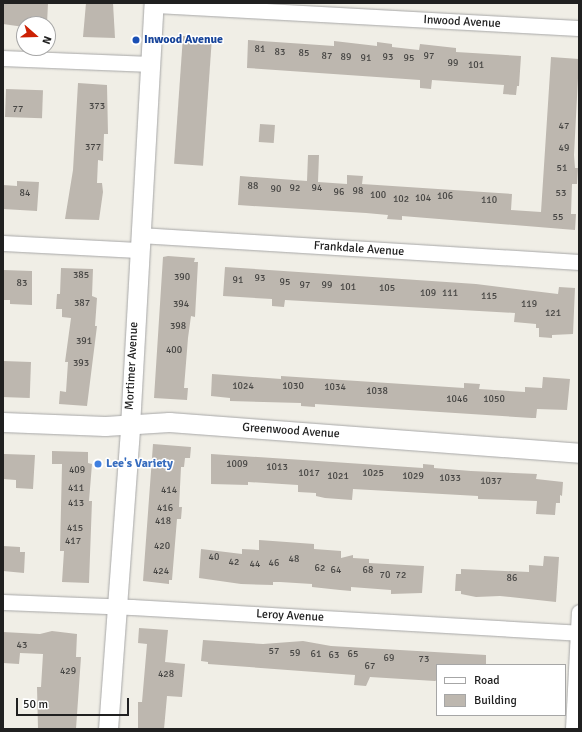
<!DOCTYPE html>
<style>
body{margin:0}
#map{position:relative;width:582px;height:732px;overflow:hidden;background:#f0eee6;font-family:Signika,sans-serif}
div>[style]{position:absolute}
.building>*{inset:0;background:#bdb7af;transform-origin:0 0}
.roads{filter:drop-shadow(0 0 1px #a7a7a7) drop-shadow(0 0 1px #a7a7a7)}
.minor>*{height:15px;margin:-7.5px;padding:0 7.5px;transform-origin:7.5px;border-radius:7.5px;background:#fff}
.tertiary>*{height:19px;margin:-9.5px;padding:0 9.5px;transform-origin:9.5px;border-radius:9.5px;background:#fff}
.dots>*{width:11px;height:11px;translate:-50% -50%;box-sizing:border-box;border:2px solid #fff;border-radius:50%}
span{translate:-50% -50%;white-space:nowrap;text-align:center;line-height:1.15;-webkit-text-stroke:3px #fff;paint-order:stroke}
.number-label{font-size:10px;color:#474644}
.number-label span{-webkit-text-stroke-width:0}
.street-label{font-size:12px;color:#202020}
.transit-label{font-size:12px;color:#164399;font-weight:700}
.left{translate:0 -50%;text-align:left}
.shop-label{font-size:12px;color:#366cbe;font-weight:700}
.frame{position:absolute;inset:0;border:4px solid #202020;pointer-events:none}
.legend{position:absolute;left:436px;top:664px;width:130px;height:52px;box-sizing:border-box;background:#fff;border:1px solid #a6a6a6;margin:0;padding:5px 7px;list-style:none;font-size:12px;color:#202020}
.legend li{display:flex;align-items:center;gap:8px;height:20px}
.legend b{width:20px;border:1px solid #a6a6a6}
.north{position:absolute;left:16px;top:16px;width:40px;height:40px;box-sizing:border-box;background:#fff;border:1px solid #a6a6a6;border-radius:50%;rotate:110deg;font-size:11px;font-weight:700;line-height:16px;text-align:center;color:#202020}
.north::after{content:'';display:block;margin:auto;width:14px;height:18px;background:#cc2003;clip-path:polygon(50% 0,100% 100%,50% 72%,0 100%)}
.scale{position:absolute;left:16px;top:698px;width:113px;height:18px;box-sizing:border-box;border:2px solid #202020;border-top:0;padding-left:5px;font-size:12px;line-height:14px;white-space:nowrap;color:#202020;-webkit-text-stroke:3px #fff;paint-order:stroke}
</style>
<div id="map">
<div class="building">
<div style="clip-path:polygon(3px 3px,48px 3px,47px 24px,24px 24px,24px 27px,3px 24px)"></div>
<div style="clip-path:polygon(86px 3px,113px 3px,115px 38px,83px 37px)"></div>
<div style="left:183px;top:36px;width:29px;height:128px;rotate:4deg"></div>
<div style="clip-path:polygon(248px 40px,334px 46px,334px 41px,377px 46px,377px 42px,392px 44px,392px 47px,419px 50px,420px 44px,456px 48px,456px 52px,521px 56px,519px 86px,517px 86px,516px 95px,503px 94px,504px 85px,432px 80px,431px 89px,420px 88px,420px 80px,247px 68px)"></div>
<div style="clip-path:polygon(551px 57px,579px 59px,574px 155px,575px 168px,578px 168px,577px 184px,572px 184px,571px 214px,576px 214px,575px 230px,402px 216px,402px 220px,387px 219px,388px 215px,366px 213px,238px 205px,240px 176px,307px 181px,308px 155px,319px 155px,318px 182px,347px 184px,347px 175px,363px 176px,362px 184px,512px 194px,511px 210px,541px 212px)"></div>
<div style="clip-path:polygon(78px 83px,107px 85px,108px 134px,104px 134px,103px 161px,98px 160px,97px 183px,102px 183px,103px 192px,99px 220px,65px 219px,73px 170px)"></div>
<div style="left:6px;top:89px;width:37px;height:28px;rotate:2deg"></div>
<div style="left:260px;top:124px;width:15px;height:18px;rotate:4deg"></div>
<div style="clip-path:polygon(17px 181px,39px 182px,37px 211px,3px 209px,3px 185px,17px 186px)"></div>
<div style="clip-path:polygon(168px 256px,195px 258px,194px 262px,198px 262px,195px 317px,191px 316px,188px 338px,184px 388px,188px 388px,187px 400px,154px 398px,163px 257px)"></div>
<div style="clip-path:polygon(225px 267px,476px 284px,558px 294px,559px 287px,575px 288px,573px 334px,552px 335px,552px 338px,539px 337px,539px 328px,536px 328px,536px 324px,514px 322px,515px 313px,285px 300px,284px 307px,272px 306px,272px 299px,223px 296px)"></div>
<div style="clip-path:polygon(61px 268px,93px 269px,92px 296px,97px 298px,95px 326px,97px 326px,87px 406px,59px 404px,60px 391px,66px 392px,68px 362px,65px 362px,71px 318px,62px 317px,62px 309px,56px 309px,57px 294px,60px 294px)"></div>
<div style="clip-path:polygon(3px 270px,32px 271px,32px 305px,10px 304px,10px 300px,3px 300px)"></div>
<div style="left:3px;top:361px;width:28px;height:36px;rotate:2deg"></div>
<div style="clip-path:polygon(212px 374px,281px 379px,281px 376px,464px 388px,464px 383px,480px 384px,479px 389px,525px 392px,525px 387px,542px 388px,543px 377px,570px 379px,567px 410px,537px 409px,536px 418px,532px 418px,315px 404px,315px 407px,301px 406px,301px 403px,230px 401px,230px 398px,211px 396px)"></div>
<div style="clip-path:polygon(153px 444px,191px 447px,190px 458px,185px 458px,184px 467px,181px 467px,179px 507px,182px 507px,181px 519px,177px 519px,172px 580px,169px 580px,169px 584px,143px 581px)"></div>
<div style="clip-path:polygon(52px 451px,88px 452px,88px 463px,92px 464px,89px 501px,92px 501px,89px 583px,62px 582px,64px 551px,60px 551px,62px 464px,52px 464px)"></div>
<div style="clip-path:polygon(4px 454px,35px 455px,33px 489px,16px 488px,16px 480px,3px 479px)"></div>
<div style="clip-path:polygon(211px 454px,423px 468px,423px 464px,434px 465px,434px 468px,471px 471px,537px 474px,536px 479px,563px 482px,562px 496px,560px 495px,560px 503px,556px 503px,555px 515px,536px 514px,537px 501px,478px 499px,478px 496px,353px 489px,352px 500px,325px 498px,316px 496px,316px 493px,298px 492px,298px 485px,248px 482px,248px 485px,211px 484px)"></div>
<div style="clip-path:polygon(259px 540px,314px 544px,314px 549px,341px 551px,341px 558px,353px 555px,353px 558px,369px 559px,369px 563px,424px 566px,422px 593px,391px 594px,391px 590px,351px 587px,351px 591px,340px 590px,312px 587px,312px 584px,280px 582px,273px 582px,273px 585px,241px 584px,199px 578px,201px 549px,242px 554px,242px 549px,259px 550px)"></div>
<div style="clip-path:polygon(3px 546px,20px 547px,20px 552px,25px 552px,24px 573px,3px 571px)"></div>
<div style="clip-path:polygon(544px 556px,559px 557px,556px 602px,500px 596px,476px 597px,461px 594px,461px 591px,455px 591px,456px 574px,461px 574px,461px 569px,529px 572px,529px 565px,543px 566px)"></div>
<div style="clip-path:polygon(139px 628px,168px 630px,165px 662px,185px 664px,182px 697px,167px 696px,164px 729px,138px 729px,138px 702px,142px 702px,147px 644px,138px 643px)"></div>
<div style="clip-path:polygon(52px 631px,77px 634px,76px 657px,81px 657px,76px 729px,38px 729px,37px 687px,41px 687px,43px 654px,20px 653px,19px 664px,3px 663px,3px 632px,40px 634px)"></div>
<div style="clip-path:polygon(203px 640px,263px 644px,303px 641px,331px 646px,486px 655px,486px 665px,437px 665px,437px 680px,435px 681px,370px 677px,366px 686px,354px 685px,355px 675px,208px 664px,208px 662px,201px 661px)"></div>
</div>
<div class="roads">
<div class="minor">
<div style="left:154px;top:5px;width:426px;rotate:3.1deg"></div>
<div style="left:3px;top:58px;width:147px;rotate:2.3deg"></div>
<div style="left:139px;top:235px;width:441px;rotate:3.5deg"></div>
<div style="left:3px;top:243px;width:135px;rotate:3deg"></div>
<div style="left:3px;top:602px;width:129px;rotate:2.2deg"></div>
<div style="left:132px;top:607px;width:447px;rotate:3.3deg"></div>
<div style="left:573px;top:729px;width:117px;rotate:-87.1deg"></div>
</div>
<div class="tertiary">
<div style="left:3px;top:422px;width:102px;rotate:2.2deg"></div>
<div style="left:105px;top:426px;width:64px;rotate:-3.6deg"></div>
<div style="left:169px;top:422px;width:411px;rotate:4.3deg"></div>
<div style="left:108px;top:729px;width:304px;rotate:-85.8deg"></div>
<div style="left:130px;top:426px;width:424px;rotate:-86.8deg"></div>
</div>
</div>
<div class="dots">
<div style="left:136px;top:40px;background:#1a4fb4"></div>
<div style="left:98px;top:464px;background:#3f7fe0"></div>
</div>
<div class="number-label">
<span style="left:260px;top:50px">81</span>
<span style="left:280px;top:53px">83</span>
<span style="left:304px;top:54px">85</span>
<span style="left:327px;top:57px">87</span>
<span style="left:429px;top:57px">97</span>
<span style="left:346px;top:58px">89</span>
<span style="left:388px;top:58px">93</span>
<span style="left:366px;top:59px">91</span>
<span style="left:409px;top:59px">95</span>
<span style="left:453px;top:64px">99</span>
<span style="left:476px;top:66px">101</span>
<span style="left:97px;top:107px">373</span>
<span style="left:18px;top:110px">77</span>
<span style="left:564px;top:127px">47</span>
<span style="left:93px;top:148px">377</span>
<span style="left:564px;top:149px">49</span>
<span style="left:562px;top:169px">51</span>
<span style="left:253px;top:187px">88</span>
<span style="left:295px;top:189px">92</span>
<span style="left:317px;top:189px">94</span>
<span style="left:276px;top:190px">90</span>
<span style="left:358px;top:192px">98</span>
<span style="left:339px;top:193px">96</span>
<span style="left:25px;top:194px">84</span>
<span style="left:561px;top:194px">53</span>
<span style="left:378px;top:196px">100</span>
<span style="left:445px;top:197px">106</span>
<span style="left:423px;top:199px">104</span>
<span style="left:401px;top:200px">102</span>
<span style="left:489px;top:201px">110</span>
<span style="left:558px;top:218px">55</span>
<span style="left:81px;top:276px">385</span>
<span style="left:182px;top:278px">390</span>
<span style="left:260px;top:279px">93</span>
<span style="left:238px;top:281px">91</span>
<span style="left:285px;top:283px">95</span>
<span style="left:22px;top:284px">83</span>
<span style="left:305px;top:286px">97</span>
<span style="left:327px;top:286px">99</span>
<span style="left:348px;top:288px">101</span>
<span style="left:387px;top:289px">105</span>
<span style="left:428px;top:294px">109</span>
<span style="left:450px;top:294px">111</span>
<span style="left:489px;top:297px">115</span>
<span style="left:82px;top:304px">387</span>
<span style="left:181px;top:305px">394</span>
<span style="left:529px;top:305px">119</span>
<span style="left:553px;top:314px">121</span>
<span style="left:178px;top:327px">398</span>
<span style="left:84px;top:342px">391</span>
<span style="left:174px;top:351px">400</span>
<span style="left:81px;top:364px">393</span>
<span style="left:243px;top:387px">1024</span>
<span style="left:293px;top:387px">1030</span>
<span style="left:335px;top:388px">1034</span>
<span style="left:377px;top:392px">1038</span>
<span style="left:457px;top:400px">1046</span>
<span style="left:494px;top:400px">1050</span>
<span style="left:237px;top:465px">1009</span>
<span style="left:277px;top:468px">1013</span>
<span style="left:77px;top:471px">409</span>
<span style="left:309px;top:474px">1017</span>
<span style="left:373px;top:474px">1025</span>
<span style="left:338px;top:477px">1021</span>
<span style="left:413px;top:477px">1029</span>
<span style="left:450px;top:479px">1033</span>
<span style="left:491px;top:482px">1037</span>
<span style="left:76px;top:489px">411</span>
<span style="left:169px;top:491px">414</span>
<span style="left:76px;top:504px">413</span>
<span style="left:165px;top:509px">416</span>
<span style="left:163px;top:522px">418</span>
<span style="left:75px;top:529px">415</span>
<span style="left:73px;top:542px">417</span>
<span style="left:162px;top:547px">420</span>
<span style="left:214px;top:558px">40</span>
<span style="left:294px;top:560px">48</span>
<span style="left:234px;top:563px">42</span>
<span style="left:274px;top:564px">46</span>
<span style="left:255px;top:565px">44</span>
<span style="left:320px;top:569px">62</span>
<span style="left:336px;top:571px">64</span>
<span style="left:368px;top:571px">68</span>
<span style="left:161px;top:572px">424</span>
<span style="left:385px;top:576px">70</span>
<span style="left:401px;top:576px">72</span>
<span style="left:512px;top:579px">86</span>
<span style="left:22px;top:646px">43</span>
<span style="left:274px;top:652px">57</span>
<span style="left:295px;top:654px">59</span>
<span style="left:316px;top:655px">61</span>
<span style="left:353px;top:655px">65</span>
<span style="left:334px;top:656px">63</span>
<span style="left:389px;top:659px">69</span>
<span style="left:424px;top:660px">73</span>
<span style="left:370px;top:667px">67</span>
<span style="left:68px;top:672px">429</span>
<span style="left:166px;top:675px">428</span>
</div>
<div class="street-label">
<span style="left:462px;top:22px;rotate:3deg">Inwood Avenue</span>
<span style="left:359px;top:249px;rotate:4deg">Frankdale Avenue</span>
<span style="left:132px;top:366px;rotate:-87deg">Mortimer Avenue</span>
<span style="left:291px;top:431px;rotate:4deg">Greenwood Avenue</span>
<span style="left:290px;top:616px;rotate:3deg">Leroy Avenue</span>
</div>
<div class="transit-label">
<span class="left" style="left:144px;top:40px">Inwood Avenue</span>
</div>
<div class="shop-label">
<span class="left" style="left:106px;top:464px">Lee's Variety</span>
</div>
<div class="frame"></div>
<ul class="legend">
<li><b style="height:5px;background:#fff"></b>Road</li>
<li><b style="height:11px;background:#bdb7af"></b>Building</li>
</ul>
<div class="north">N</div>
<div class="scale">50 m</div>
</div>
